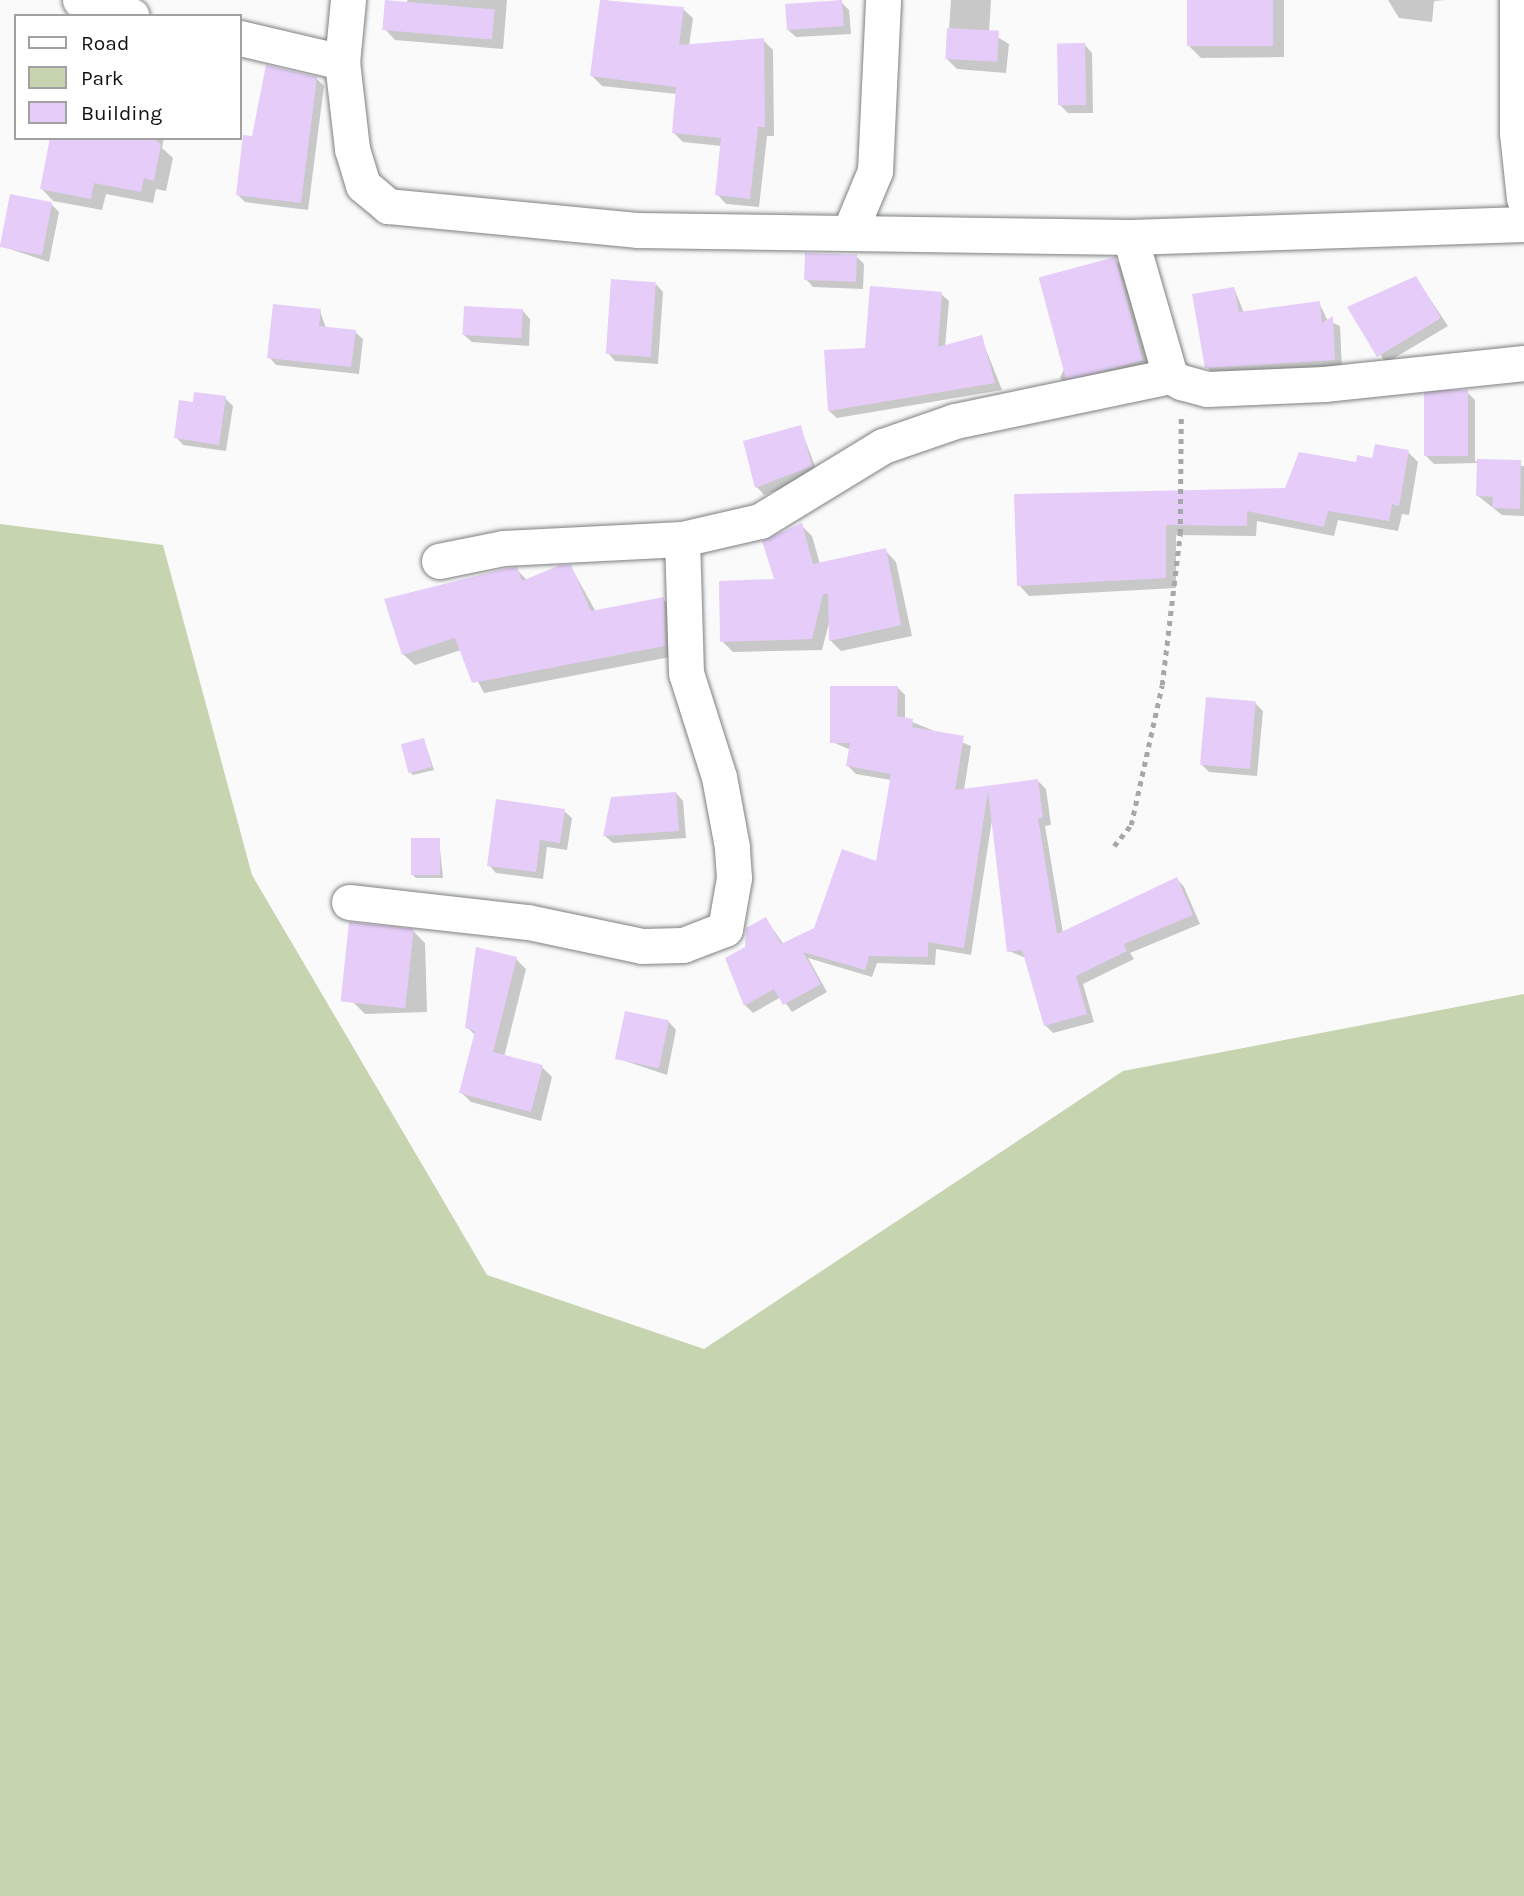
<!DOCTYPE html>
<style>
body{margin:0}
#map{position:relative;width:1524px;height:1896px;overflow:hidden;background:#fafafb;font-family:Karla,sans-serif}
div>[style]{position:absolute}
.green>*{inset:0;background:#c6d4af}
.shadow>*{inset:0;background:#0003}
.building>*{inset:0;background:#e6cdf9;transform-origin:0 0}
.path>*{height:4.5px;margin-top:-2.25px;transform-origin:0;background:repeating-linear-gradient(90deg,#a7a7a8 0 5px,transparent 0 10px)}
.roads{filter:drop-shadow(0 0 2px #7f8081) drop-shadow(0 0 2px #7f8081)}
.minor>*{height:35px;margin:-17.5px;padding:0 17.5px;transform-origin:17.5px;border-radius:17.5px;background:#fff}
span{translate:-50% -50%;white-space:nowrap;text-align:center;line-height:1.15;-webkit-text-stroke:5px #fff;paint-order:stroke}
.legend{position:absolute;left:14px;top:14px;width:228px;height:126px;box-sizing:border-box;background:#fff;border:2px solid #a1a1a1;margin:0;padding:9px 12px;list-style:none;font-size:21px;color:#131313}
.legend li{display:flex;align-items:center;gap:14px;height:35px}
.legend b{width:35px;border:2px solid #a1a1a1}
</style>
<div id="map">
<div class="green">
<div style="clip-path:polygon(0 524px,163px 545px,252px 875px,487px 1275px,704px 1349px,1123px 1071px,1524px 994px,1524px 1896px,0 1896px)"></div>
</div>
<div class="shadow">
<div style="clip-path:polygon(408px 0,507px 0,503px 49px,395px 40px,385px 29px)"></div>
<div style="clip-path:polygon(602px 0,683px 9px,693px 18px,689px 46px,763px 40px,773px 50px,774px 136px,767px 136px,759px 207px,726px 204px,717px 194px,722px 146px,683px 142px,673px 132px,677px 94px,602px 86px,592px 76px)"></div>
<div style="clip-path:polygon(951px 0,991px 0,989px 32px,1009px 44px,1006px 73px,957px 69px,947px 59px)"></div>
<div style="clip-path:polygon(1188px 0,1284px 0,1284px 57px,1201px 58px,1189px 46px)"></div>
<div style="clip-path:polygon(1388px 0,1445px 0,1434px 1px,1432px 22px,1399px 18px)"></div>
<div style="clip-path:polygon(841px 2px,849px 10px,851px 34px,796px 37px,788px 30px)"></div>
<div style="clip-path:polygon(1085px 45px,1092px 53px,1093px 113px,1068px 113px,1060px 105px)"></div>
<div style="clip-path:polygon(316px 78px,324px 86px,308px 210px,245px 202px,238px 195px)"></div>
<div style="clip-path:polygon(52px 138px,164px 138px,162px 148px,173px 158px,166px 191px,156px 189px,153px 203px,106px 194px,102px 210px,53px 201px,42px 189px)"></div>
<div style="clip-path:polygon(51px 204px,59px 212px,49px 262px,1px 246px)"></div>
<div style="clip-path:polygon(856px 256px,864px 264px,863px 289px,813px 287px,806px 279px)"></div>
<div style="clip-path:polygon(1114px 259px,1126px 271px,1153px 373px,1072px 390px,1060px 378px)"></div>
<div style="clip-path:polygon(1416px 278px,1448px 326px,1386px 363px,1350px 308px)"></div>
<div style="clip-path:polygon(656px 284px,663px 292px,658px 364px,615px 361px,608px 353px)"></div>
<div style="clip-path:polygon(1234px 288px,1244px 313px,1319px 303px,1328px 321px,1340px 326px,1342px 368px,1215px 375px,1207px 367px)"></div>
<div style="clip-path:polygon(941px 294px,949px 301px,945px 347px,981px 337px,1002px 390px,837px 418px,829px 411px,867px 350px)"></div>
<div style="clip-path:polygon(320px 311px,326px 328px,355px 332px,363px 339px,359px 374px,276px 365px,269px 357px)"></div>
<div style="clip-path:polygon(523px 311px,530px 319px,529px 346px,472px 342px,464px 335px)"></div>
<div style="clip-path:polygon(1467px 392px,1475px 400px,1475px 461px,1524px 466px,1524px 516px,1502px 515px,1478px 496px,1478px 463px,1434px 464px,1426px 456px)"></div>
<div style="clip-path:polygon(225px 398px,233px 406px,226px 451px,183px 445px,176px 437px,195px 404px)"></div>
<div style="clip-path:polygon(800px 427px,818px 474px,764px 495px,757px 487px)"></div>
<div style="clip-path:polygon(1408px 452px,1418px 462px,1409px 515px,1402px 514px,1398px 531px,1338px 520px,1334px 536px,1257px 521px,1256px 536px,1176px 535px,1176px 588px,1029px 596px,1019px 585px,1016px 496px,1286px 490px)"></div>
<div style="clip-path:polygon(801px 525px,812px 536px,820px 564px,885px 550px,896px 562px,912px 636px,841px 651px,830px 640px,829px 623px,822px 650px,733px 652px,722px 641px,776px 581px)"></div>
<div style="clip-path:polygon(571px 567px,596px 612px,663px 599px,673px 610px,675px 656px,484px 693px,461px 650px,415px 665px,404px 655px,386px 600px,516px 569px,528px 581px)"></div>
<div style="clip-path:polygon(897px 687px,905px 695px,905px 719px,971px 746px,964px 790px,1038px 781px,1046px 789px,1051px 825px,1045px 826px,1063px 933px,1177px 879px,1184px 887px,1200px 924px,1130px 953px,1134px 959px,1083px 984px,1094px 1022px,1053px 1033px,1045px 1025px,1026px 958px,1009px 951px,992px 820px,971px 955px,936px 949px,935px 965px,877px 963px,872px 977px,808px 958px,827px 992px,792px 1012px,781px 997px,753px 1013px,745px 1005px,747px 948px,766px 919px,784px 945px,815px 929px,877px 864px,891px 780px,856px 774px,848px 766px,851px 750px,832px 742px)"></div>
<div style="clip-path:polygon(1255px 703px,1263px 711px,1257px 776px,1209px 772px,1201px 764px)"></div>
<div style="clip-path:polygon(424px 740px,434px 770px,413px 775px,410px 772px)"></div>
<div style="clip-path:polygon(676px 793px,683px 801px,686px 838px,613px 843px,605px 836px,612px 798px)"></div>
<div style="clip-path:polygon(564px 811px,572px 818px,567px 850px,547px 847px,543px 879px,496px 873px,489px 865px)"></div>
<div style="clip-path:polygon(439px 840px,443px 878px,416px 878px,413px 875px)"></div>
<div style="clip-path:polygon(413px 931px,425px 943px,427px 1012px,365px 1014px,353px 1002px)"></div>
<div style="clip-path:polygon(516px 959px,526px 969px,504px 1057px,542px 1067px,552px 1077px,541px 1121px,471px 1102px,461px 1092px,476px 1036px,467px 1027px)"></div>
<div style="clip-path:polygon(669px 1022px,676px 1030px,667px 1075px,616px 1058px)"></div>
</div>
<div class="building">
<div style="left:385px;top:0;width:110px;height:30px;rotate:5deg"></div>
<div style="clip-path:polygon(600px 0,684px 7px,679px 45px,764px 38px,765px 127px,758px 127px,750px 199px,715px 195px,721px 138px,672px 133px,676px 87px,590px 76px)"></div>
<div style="left:842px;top:0;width:26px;height:57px;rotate:86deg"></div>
<div style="left:1187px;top:0;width:86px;height:46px"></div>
<div style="left:947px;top:28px;width:52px;height:31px;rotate:3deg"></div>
<div style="left:1085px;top:43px;width:62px;height:28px;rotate:89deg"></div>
<div style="clip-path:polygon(266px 65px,317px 77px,301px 203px,236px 195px,243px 135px,252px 136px)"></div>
<div style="clip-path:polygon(50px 138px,151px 138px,161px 144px,154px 181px,144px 178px,141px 192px,94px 183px,91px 199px,40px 189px)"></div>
<div style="left:10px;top:194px;width:43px;height:54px;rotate:11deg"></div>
<div style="left:805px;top:253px;width:52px;height:27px;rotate:2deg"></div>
<div style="left:1115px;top:257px;width:107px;height:79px;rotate:75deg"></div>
<div style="clip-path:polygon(1416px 276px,1441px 318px,1377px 357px,1347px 307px)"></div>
<div style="left:611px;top:279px;width:45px;height:75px;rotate:4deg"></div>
<div style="clip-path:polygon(870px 286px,942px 292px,938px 347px,982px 335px,995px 383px,828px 411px,824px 350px,865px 348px)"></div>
<div style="clip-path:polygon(1234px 287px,1239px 312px,1320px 301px,1322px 323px,1333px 316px,1335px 360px,1205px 368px,1192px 294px)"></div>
<div style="clip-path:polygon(273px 304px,321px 309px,319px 326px,356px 330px,351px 367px,267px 358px)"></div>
<div style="left:464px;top:306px;width:59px;height:29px;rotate:3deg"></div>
<div style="left:1468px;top:390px;width:66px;height:44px;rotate:90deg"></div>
<div style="clip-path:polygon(194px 392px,226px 396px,219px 445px,174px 438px,179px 400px,193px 402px)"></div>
<div style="clip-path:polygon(801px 425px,812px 466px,755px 488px,743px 441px)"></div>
<div style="clip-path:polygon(1375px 444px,1409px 450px,1399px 506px,1392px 504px,1389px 521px,1328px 511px,1324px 527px,1247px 511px,1247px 526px,1166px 525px,1166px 578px,1017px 586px,1014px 494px,1285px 488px,1299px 452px,1356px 462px,1357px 455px,1372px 458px)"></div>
<div style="clip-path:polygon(1477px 459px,1521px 460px,1520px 509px,1492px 508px,1493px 497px,1476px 496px)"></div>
<div style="clip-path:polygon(802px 523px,813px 564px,886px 548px,901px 625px,829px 641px,828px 594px,823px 594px,812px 639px,720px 642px,719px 581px,774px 579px,762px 541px)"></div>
<div style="clip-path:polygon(560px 565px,571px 565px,591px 611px,664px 597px,665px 646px,472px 683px,455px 638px,402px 655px,384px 599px,508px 568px,517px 567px,522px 581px)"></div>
<div style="clip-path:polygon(830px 686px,898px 686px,897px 716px,913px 719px,912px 727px,964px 736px,955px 790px,1038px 779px,1043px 818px,1038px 818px,1057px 934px,1177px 877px,1193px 915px,1124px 944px,1127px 951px,1076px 976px,1087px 1014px,1044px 1026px,1022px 950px,1007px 952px,988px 791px,964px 948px,928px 942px,928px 957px,869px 956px,865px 970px,803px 952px,821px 984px,783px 1005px,774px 989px,744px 1006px,725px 958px,745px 947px,746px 928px,766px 917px,781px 944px,814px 928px,842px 849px,876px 861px,891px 774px,846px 766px,850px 743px,830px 743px)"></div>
<div style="left:1206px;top:697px;width:50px;height:68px;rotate:5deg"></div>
<div style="left:424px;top:738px;width:30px;height:24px;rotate:75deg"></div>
<div style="clip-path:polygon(676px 792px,679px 831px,603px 836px,611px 797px)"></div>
<div style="clip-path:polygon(496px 799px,565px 809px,560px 843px,540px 840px,536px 872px,487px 866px)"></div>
<div style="left:440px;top:838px;width:37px;height:29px;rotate:90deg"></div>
<div style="left:349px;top:922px;width:65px;height:80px;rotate:6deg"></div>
<div style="clip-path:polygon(476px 947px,517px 957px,493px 1052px,543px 1065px,531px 1112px,459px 1093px,475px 1031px,465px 1028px)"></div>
<div style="left:625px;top:1011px;width:45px;height:49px;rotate:12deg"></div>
</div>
<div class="path">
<div style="left:1114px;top:846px;width:27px;rotate:-51deg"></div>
<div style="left:1131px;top:825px;width:143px;rotate:-77.5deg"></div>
<div style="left:1162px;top:685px;width:152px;rotate:-83.2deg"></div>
<div style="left:1180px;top:534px;width:120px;rotate:-89.5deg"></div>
</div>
<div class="roads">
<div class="minor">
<div style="left:80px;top:0;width:54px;rotate:17.1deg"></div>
<div style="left:348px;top:0;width:62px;rotate:95.5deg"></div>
<div style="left:342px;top:62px;width:88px;rotate:83.4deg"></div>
<div style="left:352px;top:149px;width:38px;rotate:73deg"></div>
<div style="left:363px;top:185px;width:33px;rotate:40deg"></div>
<div style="left:388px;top:206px;width:250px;rotate:5.5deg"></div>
<div style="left:637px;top:230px;width:493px;rotate:0.8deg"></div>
<div style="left:1130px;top:237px;width:394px;rotate:-1.9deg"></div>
<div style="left:1517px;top:0;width:133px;rotate:90deg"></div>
<div style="left:1517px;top:133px;width:66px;rotate:83.9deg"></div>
<div style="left:240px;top:38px;width:105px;rotate:13.2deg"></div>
<div style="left:850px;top:231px;width:65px;rotate:-67.4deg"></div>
<div style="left:875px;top:171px;width:171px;rotate:-87.3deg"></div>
<div style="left:1130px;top:237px;width:145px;rotate:73.9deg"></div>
<div style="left:1170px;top:376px;width:13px;rotate:29deg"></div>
<div style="left:1181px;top:382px;width:27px;rotate:15deg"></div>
<div style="left:1207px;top:389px;width:117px;rotate:-2.4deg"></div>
<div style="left:1324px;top:384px;width:201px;rotate:-6deg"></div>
<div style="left:439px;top:561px;width:65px;rotate:-11.5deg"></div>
<div style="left:503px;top:548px;width:179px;rotate:-2.9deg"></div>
<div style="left:682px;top:539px;width:80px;rotate:-13deg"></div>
<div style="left:760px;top:521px;width:144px;rotate:-31.4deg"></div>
<div style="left:883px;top:446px;width:76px;rotate:-19.1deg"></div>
<div style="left:955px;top:421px;width:220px;rotate:-11.8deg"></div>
<div style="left:349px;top:902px;width:180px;rotate:6.4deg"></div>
<div style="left:528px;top:922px;width:116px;rotate:11.9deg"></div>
<div style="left:642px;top:946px;width:41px;rotate:-1.4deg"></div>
<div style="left:683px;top:945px;width:45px;rotate:-20.9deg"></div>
<div style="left:725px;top:929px;width:52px;rotate:-80deg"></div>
<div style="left:734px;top:878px;width:31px;rotate:-94deg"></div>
<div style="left:732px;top:847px;width:71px;rotate:-100.5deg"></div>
<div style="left:719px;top:777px;width:109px;rotate:-107.6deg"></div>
<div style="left:686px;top:673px;width:134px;rotate:-91.7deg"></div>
</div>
</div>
<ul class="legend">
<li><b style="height:9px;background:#fff"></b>Road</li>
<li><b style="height:19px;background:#c6d4af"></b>Park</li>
<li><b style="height:19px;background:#e6cdf9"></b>Building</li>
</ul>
</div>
